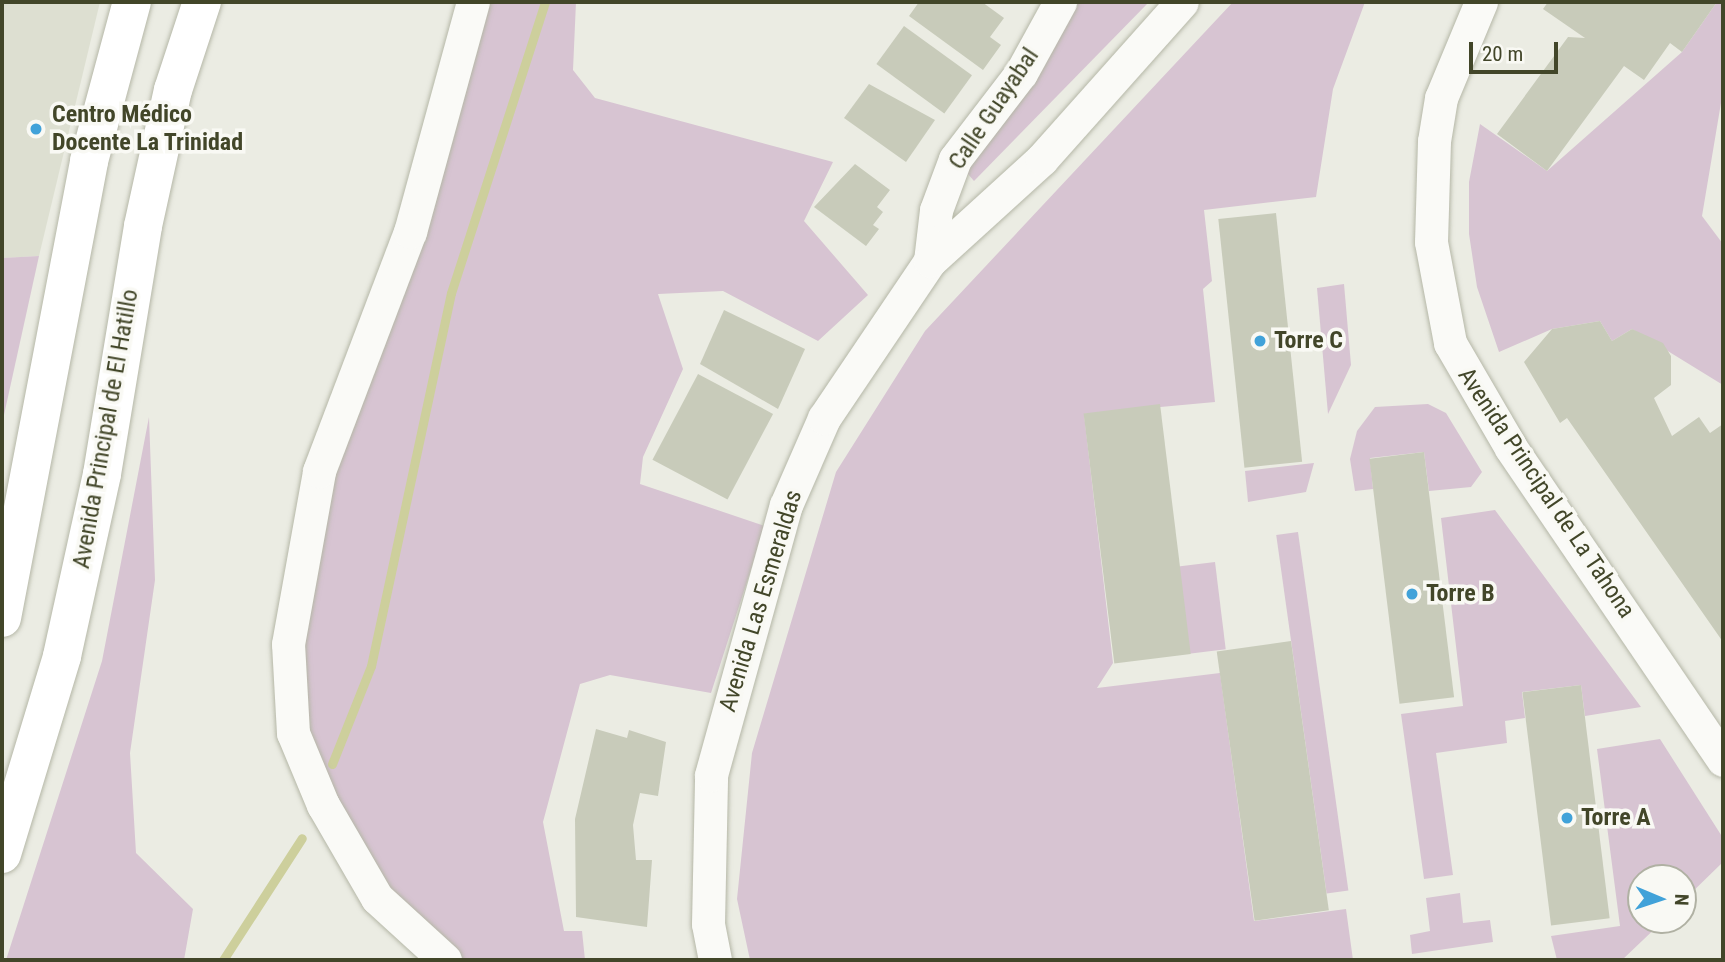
<!DOCTYPE html>
<meta charset="utf-8">
<style>
body{margin:0}
#map{position:relative;width:1725px;height:962px;overflow:hidden;background:#ebece3;font-family:"Roboto Condensed",sans-serif}
div>[style]{position:absolute}
.built>*{inset:0;background:#dddfd1}
.green>*{inset:0;background:#d7c4d2;transform-origin:0 0}
.stream>*{height:9px;margin:-4.5px;padding:0 4.5px;transform-origin:4.5px;border-radius:4.5px;background:#cdcf9c}
.building>*{inset:0;background:#c8cbba;transform-origin:0 0}
.roads{filter:drop-shadow(0 0 2px #b5b7a7) drop-shadow(0 0 2px #b5b7a7)}
.minor>*{height:33px;margin:-16.5px;padding:0 16.5px;transform-origin:16.5px;border-radius:16.5px;background:#fafaf7}
.secondary>*{height:38px;margin:-19px;padding:0 19px;transform-origin:19px;border-radius:19px;background:#fff}
.dots>*{width:19px;height:19px;translate:-50% -50%;box-sizing:border-box;border:4px solid #f9f9f4;border-radius:50%}
span{translate:-50% -50%;white-space:nowrap;text-align:center;line-height:1.15;-webkit-text-stroke:7px #f9f9f4;paint-order:stroke}
.street-label{font-size:24px;color:#424629}
.poi-label{font-size:24px;color:#424629;font-weight:700}
.left{translate:0 -50%;text-align:left}
.frame{position:absolute;inset:0;border:4px solid #424629;pointer-events:none}
.north{position:absolute;left:1627px;top:864px;width:70px;height:70px;box-sizing:border-box;background:#f9f9f4;border:2px solid #b0b1a3;border-radius:50%;rotate:92deg;font-size:19px;font-weight:700;line-height:28px;text-align:center;color:#424629}
.north::after{content:'';display:block;margin:auto;width:24px;height:32px;background:#41a2d9;clip-path:polygon(50% 0,100% 100%,50% 72%,0 100%)}
.scale{position:absolute;left:1469px;top:42px;width:89px;height:32px;box-sizing:border-box;border:4px solid #424629;border-top:0;padding-left:9px;font-size:21px;line-height:24px;white-space:nowrap;color:#424629;-webkit-text-stroke:5px #f9f9f4;paint-order:stroke}
</style>
<div id="map">
<div class="built">
<div style="clip-path:polygon(2px 2px,100px 2px,39px 256px,2px 258px)"></div>
</div>
<div class="green">
<div style="clip-path:polygon(489px 2px,576px 2px,573px 70px,595px 98px,833px 162px,804px 221px,868px 295px,818px 341px,723px 291px,658px 294px,683px 369px,643px 457px,640px 484px,765px 526px,711px 693px,610px 675px,580px 684px,543px 822px,564px 931px,582px 931px,585px 960px,465px 960px,387px 890px,334px 796px,305px 724px,299px 633px,327px 489px)"></div>
<div style="clip-path:polygon(1059px 2px,1149px 2px,974px 181px,955px 159px)"></div>
<div style="clip-path:polygon(1233px 2px,1365px 2px,1333px 89px,1316px 197px,1204px 210px,1212px 281px,1203px 289px,1215px 402px,1084px 414px,1113px 663px,1097px 688px,1220px 673px,1254px 921px,1346px 909px,1353px 960px,750px 960px,737px 899px,752px 753px,836px 472px,925px 331px)"></div>
<div style="clip-path:polygon(1717px 2px,1723px 2px,1723px 91px,1702px 216px,1723px 244px,1723px 385px,1632px 329px,1612px 341px,1600px 321px,1552px 329px,1499px 352px,1477px 287px,1469px 234px,1469px 182px,1480px 124px,1547px 171px,1682px 52px)"></div>
<div style="clip-path:polygon(39px 256px,2px 424px,2px 258px)"></div>
<div style="clip-path:polygon(1344px 284px,1351px 365px,1328px 414px,1317px 288px)"></div>
<div style="clip-path:polygon(1428px 404px,1446px 413px,1482px 472px,1471px 487px,1429px 491px,1424px 452px,1370px 458px,1373px 489px,1355px 491px,1350px 459px,1357px 431px,1375px 407px)"></div>
<div style="clip-path:polygon(149px 417px,155px 580px,130px 753px,136px 853px,193px 909px,184px 960px,6px 960px,102px 661px)"></div>
<div style="clip-path:polygon(1314px 463px,1306px 492px,1248px 502px,1245px 471px)"></div>
<div style="clip-path:polygon(1495px 510px,1641px 707px,1585px 716px,1581px 685px,1522px 692px,1525px 718px,1505px 721px,1507px 743px,1436px 753px,1453px 875px,1424px 879px,1401px 714px,1463px 706px,1441px 518px)"></div>
<div style="left:1298px;top:532px;width:362px;height:22px;rotate:82deg"></div>
<div style="left:1215px;top:562px;width:88px;height:37px;rotate:83deg"></div>
<div style="clip-path:polygon(1660px 739px,1723px 838px,1723px 862px,1683px 901px,1683px 878px,1641px 878px,1641px 920px,1664px 920px,1622px 960px,1557px 960px,1551px 936px,1620px 926px,1597px 749px)"></div>
<div style="clip-path:polygon(1460px 893px,1463px 923px,1490px 920px,1493px 942px,1412px 954px,1410px 935px,1430px 931px,1426px 898px)"></div>
</div>
<div class="stream">
<div style="left:332px;top:764px;width:105px;rotate:-68.3deg"></div>
<div style="left:371px;top:666px;width:381px;rotate:-77.9deg"></div>
<div style="left:451px;top:293px;width:306px;rotate:-72.1deg"></div>
<div style="left:223px;top:960px;width:145px;rotate:-57.1deg"></div>
</div>
<div class="building">
<div style="clip-path:polygon(919px 2px,982px 2px,1004px 18px,990px 37px,1001px 45px,983px 70px,909px 16px)"></div>
<div style="clip-path:polygon(1548px 2px,1717px 2px,1682px 52px,1670px 43px,1644px 80px,1624px 66px,1547px 171px,1497px 134px,1568px 37px,1585px 38px,1543px 9px)"></div>
<div style="left:904px;top:26px;width:84px;height:47px;rotate:36deg"></div>
<div style="clip-path:polygon(869px 84px,935px 120px,906px 162px,844px 118px)"></div>
<div style="clip-path:polygon(855px 164px,890px 190px,877px 207px,883px 212px,873px 225px,879px 229px,866px 246px,814px 207px)"></div>
<div style="left:1276px;top:213px;width:250px;height:58px;rotate:84deg"></div>
<div style="clip-path:polygon(724px 310px,805px 349px,778px 409px,700px 364px)"></div>
<div style="clip-path:polygon(1600px 321px,1612px 341px,1632px 329px,1663px 343px,1671px 356px,1671px 385px,1654px 398px,1672px 436px,1699px 417px,1710px 433px,1723px 424px,1723px 642px,1567px 418px,1560px 423px,1524px 362px,1552px 329px)"></div>
<div style="left:698px;top:374px;width:85px;height:97px;rotate:28deg"></div>
<div style="left:1160px;top:404px;width:252px;height:77px;rotate:83deg"></div>
<div style="left:1424px;top:452px;width:247px;height:55px;rotate:83deg"></div>
<div style="left:1291px;top:641px;width:272px;height:75px;rotate:82deg"></div>
<div style="left:1581px;top:685px;width:235px;height:59px;rotate:83deg"></div>
<div style="clip-path:polygon(596px 729px,627px 738px,629px 730px,666px 742px,658px 796px,640px 793px,633px 825px,636px 860px,652px 860px,647px 927px,576px 917px,575px 819px)"></div>
</div>
<div class="roads">
<div class="minor">
<div style="left:1481px;top:2px;width:104px;rotate:112.6deg"></div>
<div style="left:1441px;top:98px;width:44px;rotate:99.2deg"></div>
<div style="left:1434px;top:141px;width:101px;rotate:91.7deg"></div>
<div style="left:1431px;top:242px;width:103px;rotate:79.3deg"></div>
<div style="left:1450px;top:343px;width:121px;rotate:59.8deg"></div>
<div style="left:1511px;top:448px;width:377px;rotate:55.8deg"></div>
<div style="left:930px;top:261px;width:51px;rotate:-83.3deg"></div>
<div style="left:936px;top:210px;width:54px;rotate:-69.6deg"></div>
<div style="left:955px;top:159px;width:108px;rotate:-52.5deg"></div>
<div style="left:1021px;top:73px;width:81px;rotate:-61.2deg"></div>
<div style="left:445px;top:960px;width:92px;rotate:-137.6deg"></div>
<div style="left:377px;top:898px;width:108px;rotate:-120.1deg"></div>
<div style="left:323px;top:805px;width:78px;rotate:-112.6deg"></div>
<div style="left:293px;top:733px;width:89px;rotate:-93.2deg"></div>
<div style="left:288px;top:644px;width:176px;rotate:-79.8deg"></div>
<div style="left:319px;top:471px;width:256px;rotate:-69.2deg"></div>
<div style="left:410px;top:232px;width:238px;rotate:-74.7deg"></div>
<div style="left:715px;top:960px;width:37px;rotate:-101deg"></div>
<div style="left:708px;top:924px;width:149px;rotate:-88.8deg"></div>
<div style="left:711px;top:775px;width:280px;rotate:-74.5deg"></div>
<div style="left:786px;top:505px;width:95px;rotate:-66.4deg"></div>
<div style="left:824px;top:418px;width:189px;rotate:-56deg"></div>
<div style="left:930px;top:261px;width:151px;rotate:-42.3deg"></div>
<div style="left:1042px;top:159px;width:210px;rotate:-48.3deg"></div>
</div>
<div class="secondary">
<div style="left:2px;top:618px;width:465px;rotate:-79.2deg"></div>
<div style="left:89px;top:161px;width:165px;rotate:-74.9deg"></div>
<div style="left:2px;top:854px;width:207px;rotate:-73.1deg"></div>
<div style="left:62px;top:656px;width:186px;rotate:-77.6deg"></div>
<div style="left:102px;top:474px;width:251px;rotate:-80.6deg"></div>
<div style="left:143px;top:226px;width:139px;rotate:-77.6deg"></div>
<div style="left:173px;top:90px;width:93px;rotate:-71.8deg"></div>
</div>
</div>
<div class="dots">
<div style="left:36px;top:129px;background:#41a2d9"></div>
<div style="left:1260px;top:341px;background:#41a2d9"></div>
<div style="left:1412px;top:594px;background:#41a2d9"></div>
<div style="left:1567px;top:818px;background:#41a2d9"></div>
</div>
<div class="street-label">
<span style="left:994px;top:109px;rotate:-56deg">Calle Guayabal</span>
<span style="left:106px;top:429px;rotate:-80deg">Avenida Principal de El Hatillo</span>
<span style="left:1546px;top:493px;rotate:56deg">Avenida Principal de La Tahona</span>
<span style="left:761px;top:601px;rotate:-73deg">Avenida Las Esmeraldas</span>
</div>
<div class="poi-label">
<span class="left" style="left:52px;top:129px">Centro Médico<br>Docente La Trinidad</span>
<span class="left" style="left:1274px;top:341px">Torre C</span>
<span class="left" style="left:1426px;top:594px">Torre B</span>
<span class="left" style="left:1581px;top:818px">Torre A</span>
</div>
<div class="frame"></div>
<div class="north">N</div>
<div class="scale">20 m</div>
</div>
